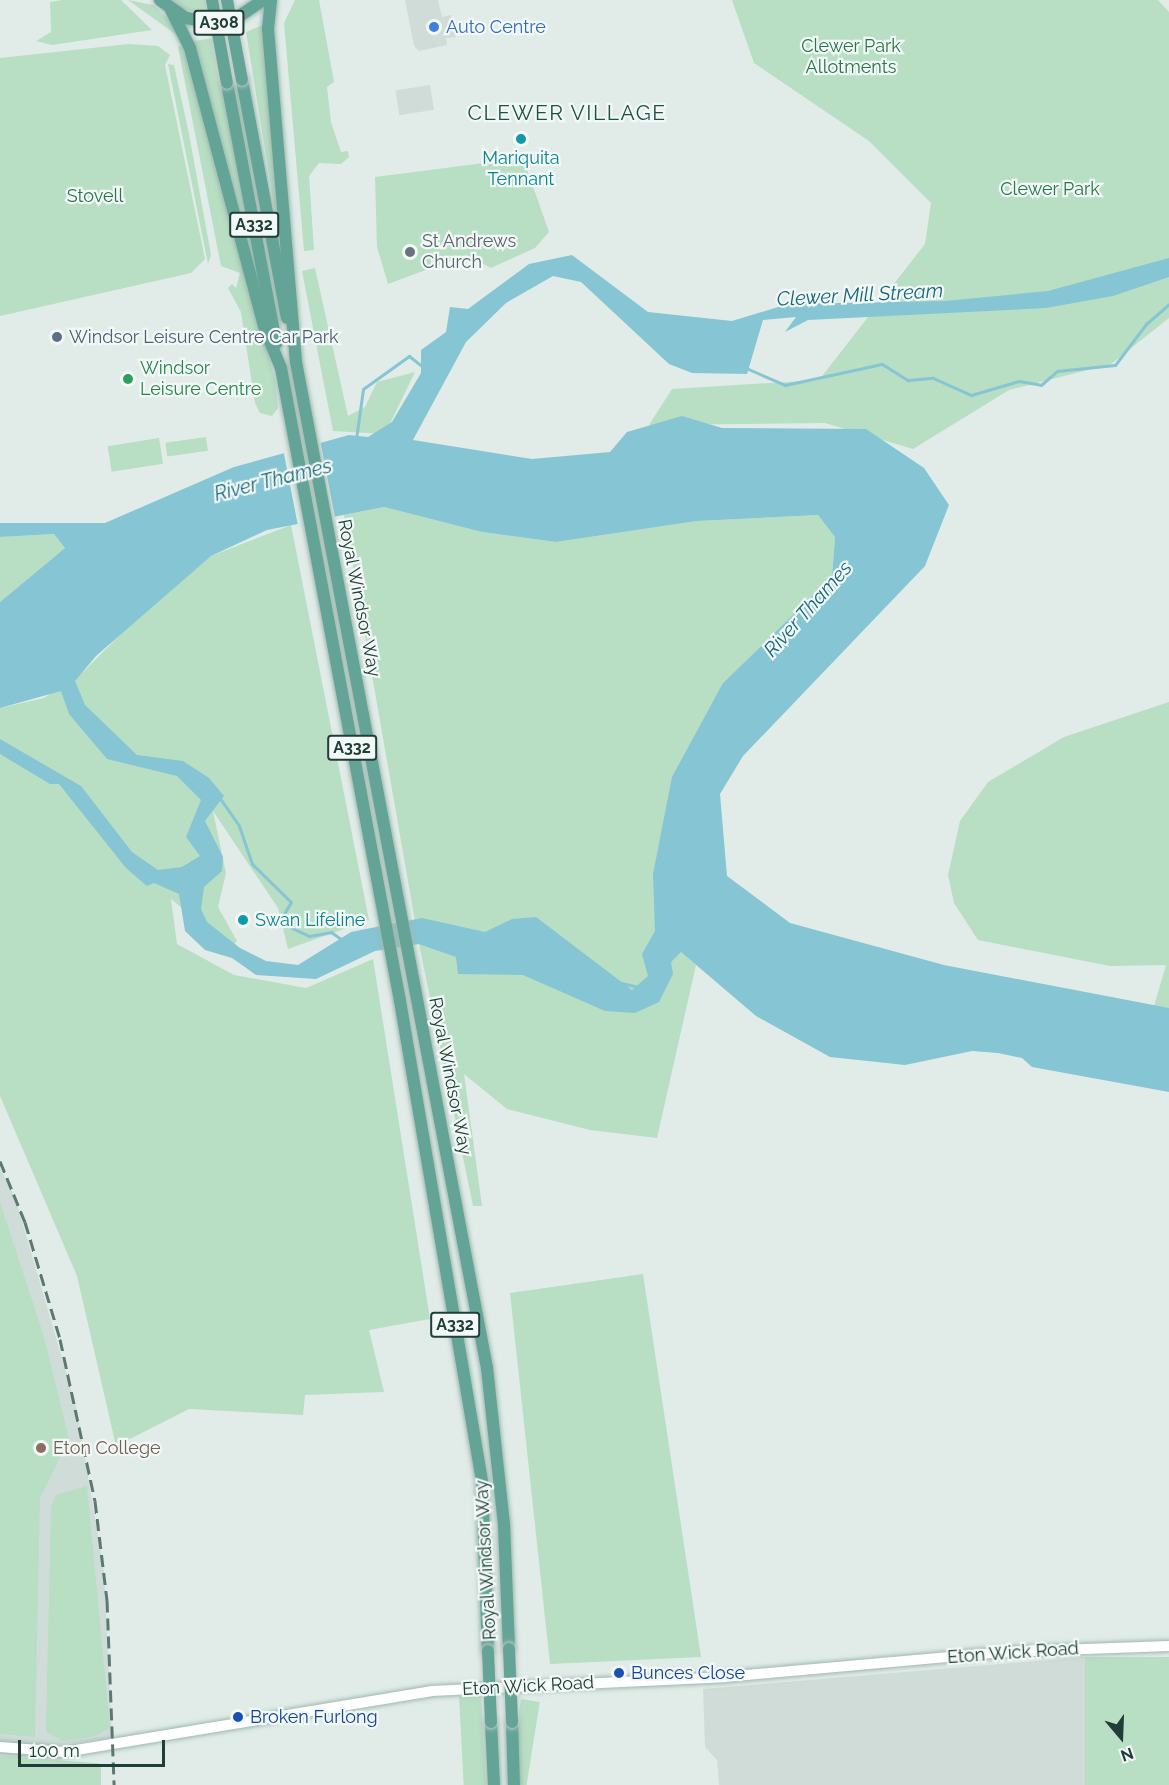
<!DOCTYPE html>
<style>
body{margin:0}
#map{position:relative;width:1169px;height:1785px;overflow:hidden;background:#e1ece8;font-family:Raleway,sans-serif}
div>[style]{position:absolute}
.built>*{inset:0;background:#cfdcd7;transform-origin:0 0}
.green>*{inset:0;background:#b8dec4;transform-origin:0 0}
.water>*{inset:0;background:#86c5d4}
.pier>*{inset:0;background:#e1ece8;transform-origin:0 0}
.stream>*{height:3px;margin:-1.5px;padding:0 1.5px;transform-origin:1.5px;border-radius:1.5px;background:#86c5d4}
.roads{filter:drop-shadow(0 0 2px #9eb8b0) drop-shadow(0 0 2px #9eb8b0)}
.secondary>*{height:10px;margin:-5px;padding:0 5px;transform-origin:5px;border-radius:5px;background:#fff}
.primary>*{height:12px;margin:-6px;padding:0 6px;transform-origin:6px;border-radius:6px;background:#63a496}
.rail>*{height:3px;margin-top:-1.5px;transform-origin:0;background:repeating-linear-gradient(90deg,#5b7972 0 12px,transparent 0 18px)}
.bridges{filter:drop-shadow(0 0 2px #c1c9c7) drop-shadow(0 0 2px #c1c9c7)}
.primary-bridge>*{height:12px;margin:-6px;padding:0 6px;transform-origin:6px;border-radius:6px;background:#63a496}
.dots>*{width:16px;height:16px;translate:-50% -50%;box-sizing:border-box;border:3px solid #f1f8f5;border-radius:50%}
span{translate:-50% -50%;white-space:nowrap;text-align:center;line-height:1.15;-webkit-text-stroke:4.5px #f1f8f5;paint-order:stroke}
.shield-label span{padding:2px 4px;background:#f1f8f5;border:2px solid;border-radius:4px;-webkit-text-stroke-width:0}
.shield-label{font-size:16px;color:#203e37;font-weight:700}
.shop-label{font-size:18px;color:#366cbe}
.left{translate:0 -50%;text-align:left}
.park-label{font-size:18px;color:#29764a}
.culture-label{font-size:18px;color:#0d838f}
.worship-label{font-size:18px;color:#5b616d}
.service-label{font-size:18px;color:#4e5e75}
.leisure-label{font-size:18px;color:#27864d}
.street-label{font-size:18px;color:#203e37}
.education-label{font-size:18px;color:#785e54}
.transit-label{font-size:18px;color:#164399}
.water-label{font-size:20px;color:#18677c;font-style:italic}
.quarter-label{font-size:21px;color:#1b5146;letter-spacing:1.5px}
.north{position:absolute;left:1091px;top:1707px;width:60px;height:60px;-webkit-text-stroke:4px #f1f8f5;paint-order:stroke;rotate:161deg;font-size:16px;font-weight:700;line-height:24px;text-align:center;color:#203e37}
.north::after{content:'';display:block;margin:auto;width:21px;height:27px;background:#203e37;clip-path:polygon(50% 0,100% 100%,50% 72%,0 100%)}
.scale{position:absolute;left:18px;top:1740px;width:147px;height:27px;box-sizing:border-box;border:3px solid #203e37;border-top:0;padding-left:8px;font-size:18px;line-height:21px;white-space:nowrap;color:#203e37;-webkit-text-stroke:4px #f1f8f5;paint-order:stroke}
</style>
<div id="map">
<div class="built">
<div style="clip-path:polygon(405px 0,438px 0,442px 17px,452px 15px,456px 37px,446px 38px,447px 45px,419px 51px,414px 46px)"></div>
<div style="left:430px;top:85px;width:25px;height:35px;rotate:81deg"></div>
<div style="clip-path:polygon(0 1168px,15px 1197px,77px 1410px,104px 1572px,112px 1738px,56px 1745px,63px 1763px,101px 1764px,101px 1785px,0 1785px)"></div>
<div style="clip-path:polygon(1085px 1657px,1086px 1785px,719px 1785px,717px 1760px,705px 1747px,703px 1689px)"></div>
</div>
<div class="green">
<div style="clip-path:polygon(62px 0,121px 0,152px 30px,52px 45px,36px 41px,51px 32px,50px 2px)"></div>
<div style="clip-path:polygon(128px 0,153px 5px,174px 25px,178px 36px)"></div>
<div style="clip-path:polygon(170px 0,208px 0,210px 15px,183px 9px)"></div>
<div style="clip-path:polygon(295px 0,319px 0,334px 82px,327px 87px,331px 122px,341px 152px,348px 151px,349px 157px,341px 164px,319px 163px,309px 176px,314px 250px,304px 251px,284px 23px)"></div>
<div style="clip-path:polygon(732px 0,1158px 0,1169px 12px,1169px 318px,1111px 364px,1009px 390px,913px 449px,825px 423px,649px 425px,672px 389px,819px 380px,925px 244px,931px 203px,869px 141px,754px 63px)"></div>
<div style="clip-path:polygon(265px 24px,279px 236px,246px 32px)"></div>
<div style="clip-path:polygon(215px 38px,257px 269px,255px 269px,193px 41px)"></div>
<div style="clip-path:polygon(129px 44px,158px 46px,170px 55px,165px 65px,205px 259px,191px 273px,0 316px,0 58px)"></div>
<div style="clip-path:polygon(183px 45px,275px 380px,278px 408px,272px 416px,260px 413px,255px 403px,241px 312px,228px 288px,232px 284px,236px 288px,240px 273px,221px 266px,178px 47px)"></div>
<div style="clip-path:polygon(168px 64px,174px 65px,189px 134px,211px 255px,208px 264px)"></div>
<div style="clip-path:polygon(523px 158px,549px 232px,535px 248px,491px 268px,466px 255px,388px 284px,377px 247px,375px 177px)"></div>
<div style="clip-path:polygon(315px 268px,348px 416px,365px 407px,377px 382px,415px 372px,385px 434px,333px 431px,302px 271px)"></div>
<div style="left:206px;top:437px;width:14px;height:41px;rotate:82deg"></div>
<div style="left:159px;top:438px;width:26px;height:52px;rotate:81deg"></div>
<div style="clip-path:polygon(384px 507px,482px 532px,556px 542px,697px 521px,818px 515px,835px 537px,832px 577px,723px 683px,655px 930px,696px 965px,657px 1138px,590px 1130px,507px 1109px,464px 1074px,482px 1206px,473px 1206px,419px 944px,344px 515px)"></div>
<div style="clip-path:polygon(291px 525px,369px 920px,288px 949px,278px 908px,213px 811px,226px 873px,218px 907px,237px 941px,231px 948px,171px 899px,177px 944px,234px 975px,306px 988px,373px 959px,430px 1319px,369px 1330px,384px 1392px,305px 1395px,303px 1415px,189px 1409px,116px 1446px,77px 1276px,0 1096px,0 708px,44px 698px,83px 672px,143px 612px,211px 556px)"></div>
<div style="clip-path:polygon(54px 534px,65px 548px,0 602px,0 537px)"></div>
<div style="clip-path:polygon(1169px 702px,1169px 1008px,1154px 1006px,1166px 965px,1110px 966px,978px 940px,954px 903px,948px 875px,960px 821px,988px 782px,1064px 737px)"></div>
<div style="clip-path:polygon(0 1202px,44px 1337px,69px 1439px,40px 1498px,35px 1737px,0 1734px)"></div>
<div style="clip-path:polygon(643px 1274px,701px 1657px,550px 1664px,510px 1293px)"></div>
<div style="clip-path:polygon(87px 1486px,110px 1728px,95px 1736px,63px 1741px,46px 1732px,51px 1507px,56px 1495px)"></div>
<div style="left:1085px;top:1657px;width:84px;height:128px"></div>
<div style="left:481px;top:1695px;width:90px;height:22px;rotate:87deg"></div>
<div style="left:521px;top:1699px;width:19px;height:86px;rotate:9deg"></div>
<div style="clip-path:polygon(0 1756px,96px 1763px,101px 1764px,101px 1785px,0 1785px)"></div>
</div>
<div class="water">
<div style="clip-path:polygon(evenodd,572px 255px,648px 312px,732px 321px,788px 304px,945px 301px,1048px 291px,1169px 258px,1169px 277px,1113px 296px,1046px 308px,808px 320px,785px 332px,796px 317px,763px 320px,747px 374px,692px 373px,669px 364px,581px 282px,553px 276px,506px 303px,466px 342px,413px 440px,532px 459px,610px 452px,627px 432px,682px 416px,722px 428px,866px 429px,924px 468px,949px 505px,925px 566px,743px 756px,720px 794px,727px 876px,790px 923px,944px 965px,1169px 1008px,1169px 1092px,1032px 1067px,1022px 1058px,998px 1053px,972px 1051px,905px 1065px,830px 1057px,756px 1016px,681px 952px,671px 962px,673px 974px,659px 1002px,635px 1013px,605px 1011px,523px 975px,458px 974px,456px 957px,419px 944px,375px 951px,316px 979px,256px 975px,232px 958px,205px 950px,185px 931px,179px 894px,154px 883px,147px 886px,126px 868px,59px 784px,50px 784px,0 754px,0 739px,81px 786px,132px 852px,158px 870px,182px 867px,200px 856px,186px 837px,201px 800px,177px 776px,107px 759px,69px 714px,61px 691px,0 708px,0 602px,65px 548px,54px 534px,0 537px,0 523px,105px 523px,234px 467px,349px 435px,368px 437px,392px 422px,421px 373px,421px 350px,446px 332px,450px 307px,468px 309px,529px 264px,572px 255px,384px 507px,482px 532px,556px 542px,697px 521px,818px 515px,835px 537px,832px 577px,723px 683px,672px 777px,653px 874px,655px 931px,642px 954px,648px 976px,632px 990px,536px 917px,512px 919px,485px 932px,422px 918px,376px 927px,351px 932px,298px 965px,266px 961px,240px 948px,207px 922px,201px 909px,204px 887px,222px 871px,223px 857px,205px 821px,224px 796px,209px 778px,183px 761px,137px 755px,85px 705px,75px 681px,96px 656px,211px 556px,267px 530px,384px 507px)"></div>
</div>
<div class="pier">
<div style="left:320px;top:440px;width:81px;height:38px;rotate:79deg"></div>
</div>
<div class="stream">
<div style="left:746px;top:368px;width:43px;rotate:23.6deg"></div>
<div style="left:785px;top:385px;width:99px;rotate:-12.2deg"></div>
<div style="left:882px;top:364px;width:31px;rotate:32deg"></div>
<div style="left:908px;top:380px;width:25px;rotate:-5deg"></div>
<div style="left:933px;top:378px;width:42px;rotate:24.1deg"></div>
<div style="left:971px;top:395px;width:50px;rotate:-16.3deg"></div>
<div style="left:1019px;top:381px;width:22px;rotate:10deg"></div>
<div style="left:1041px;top:385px;width:21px;rotate:-41deg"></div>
<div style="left:1057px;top:371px;width:58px;rotate:-5.9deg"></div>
<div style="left:1115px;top:365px;width:51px;rotate:-52.9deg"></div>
<div style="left:1146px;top:324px;width:30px;rotate:-41deg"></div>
<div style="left:356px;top:439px;width:50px;rotate:-82deg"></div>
<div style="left:363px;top:389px;width:57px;rotate:-35.7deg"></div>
<div style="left:409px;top:356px;width:18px;rotate:38deg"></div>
<div style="left:219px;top:797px;width:35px;rotate:55deg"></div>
<div style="left:239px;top:826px;width:40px;rotate:71.1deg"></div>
<div style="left:252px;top:864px;width:54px;rotate:44.3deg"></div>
<div style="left:291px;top:902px;width:23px;rotate:121deg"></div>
<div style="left:279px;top:922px;width:33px;rotate:25deg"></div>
<div style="left:309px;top:936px;width:22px;rotate:-10deg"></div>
<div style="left:331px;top:932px;width:16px;rotate:35deg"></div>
<div style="left:621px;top:983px;width:17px;rotate:13deg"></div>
</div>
<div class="roads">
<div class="secondary">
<div style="left:0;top:1747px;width:64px;rotate:4.5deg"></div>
<div style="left:64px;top:1752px;width:372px;rotate:-9.4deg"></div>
<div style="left:431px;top:1691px;width:293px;rotate:-2.7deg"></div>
<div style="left:724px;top:1677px;width:280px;rotate:-5.1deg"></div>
<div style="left:1003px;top:1652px;width:166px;rotate:-2.1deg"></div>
</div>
<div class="primary">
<div style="left:160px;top:0;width:32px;rotate:35deg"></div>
<div style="left:186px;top:18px;width:27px;rotate:10deg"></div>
<div style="left:213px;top:23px;width:22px;rotate:-10deg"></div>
<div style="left:235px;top:19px;width:34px;rotate:-34deg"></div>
<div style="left:271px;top:0;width:29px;rotate:96deg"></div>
<div style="left:268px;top:29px;width:334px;rotate:85.2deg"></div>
<div style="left:296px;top:362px;width:1024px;rotate:79.25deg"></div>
<div style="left:487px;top:1368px;width:157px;rotate:83.8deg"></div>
<div style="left:504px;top:1524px;width:125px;rotate:87.7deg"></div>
<div style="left:171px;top:10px;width:42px;rotate:63.4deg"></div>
<div style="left:190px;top:48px;width:292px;rotate:75.1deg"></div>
<div style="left:265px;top:330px;width:41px;rotate:67.2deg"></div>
<div style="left:281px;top:368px;width:644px;rotate:79.35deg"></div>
<div style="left:400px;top:1001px;width:489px;rotate:80.3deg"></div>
<div style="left:482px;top:1483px;width:168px;rotate:88deg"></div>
<div style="left:242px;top:80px;width:242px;rotate:79.3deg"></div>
<div style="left:227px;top:83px;width:265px;rotate:79.3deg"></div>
<div style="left:491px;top:1722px;width:63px;rotate:87.3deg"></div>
<div style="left:512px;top:1722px;width:63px;rotate:88.2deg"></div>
</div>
</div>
<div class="rail">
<div style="left:0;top:1161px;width:66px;rotate:67.7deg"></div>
<div style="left:25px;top:1222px;width:122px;rotate:73.3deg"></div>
<div style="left:60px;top:1339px;width:166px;rotate:77.8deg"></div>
<div style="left:95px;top:1501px;width:100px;rotate:83.1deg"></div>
<div style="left:107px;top:1600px;width:185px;rotate:87.8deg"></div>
</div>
<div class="bridges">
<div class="primary-bridge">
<div style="left:212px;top:0;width:84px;rotate:79.8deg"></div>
<div style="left:227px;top:0;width:81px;rotate:79.4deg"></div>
<div style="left:509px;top:1649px;width:73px;rotate:87.6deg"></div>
<div style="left:488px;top:1651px;width:71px;rotate:87.6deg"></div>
</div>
</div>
<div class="dots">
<div style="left:434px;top:27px;background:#3f7fe0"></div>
<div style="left:521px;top:139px;background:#0f9aa8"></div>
<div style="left:410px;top:252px;background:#6b7280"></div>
<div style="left:57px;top:337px;background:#5c6f8a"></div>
<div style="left:128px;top:379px;background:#2e9e5b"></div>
<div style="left:243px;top:920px;background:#0f9aa8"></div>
<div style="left:41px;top:1448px;background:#8d6e63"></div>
<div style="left:619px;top:1673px;background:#1a4fb4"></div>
<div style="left:238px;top:1717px;background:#1a4fb4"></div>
</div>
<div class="shield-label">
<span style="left:219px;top:23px">A308</span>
<span style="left:254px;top:225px">A332</span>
<span style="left:352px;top:748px">A332</span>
<span style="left:455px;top:1325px">A332</span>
</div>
<div class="shop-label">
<span class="left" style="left:446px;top:27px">Auto Centre</span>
</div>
<div class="park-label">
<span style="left:851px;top:57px">Clewer Park<br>Allotments</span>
<span style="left:1050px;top:189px">Clewer Park</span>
<span style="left:95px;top:196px">Stovell</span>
</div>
<div class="culture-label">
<span style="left:521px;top:169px">Mariquita<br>Tennant</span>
<span class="left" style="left:255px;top:920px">Swan Lifeline</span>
</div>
<div class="worship-label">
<span class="left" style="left:422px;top:252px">St Andrews<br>Church</span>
</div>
<div class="service-label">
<span class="left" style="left:69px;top:337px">Windsor Leisure Centre Car Park</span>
</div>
<div class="leisure-label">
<span class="left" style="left:140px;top:379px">Windsor<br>Leisure Centre</span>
</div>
<div class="street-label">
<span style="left:359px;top:598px;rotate:79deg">Royal Windsor Way</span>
<span style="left:450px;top:1076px;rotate:79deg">Royal Windsor Way</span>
<span style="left:486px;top:1560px;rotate:-93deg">Royal Windsor Way</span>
<span style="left:1013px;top:1653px;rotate:-4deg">Eton Wick Road</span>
<span style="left:528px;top:1686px;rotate:-3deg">Eton Wick Road</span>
</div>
<div class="education-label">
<span class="left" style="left:53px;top:1448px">Eton College</span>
</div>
<div class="transit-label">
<span class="left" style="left:631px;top:1673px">Bunces Close</span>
<span class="left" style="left:250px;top:1717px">Broken Furlong</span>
</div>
<div class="water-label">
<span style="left:860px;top:295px;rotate:-3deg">Clewer Mill Stream</span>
<span style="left:273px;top:480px;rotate:-14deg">River Thames</span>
<span style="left:808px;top:609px;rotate:-48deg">River Thames</span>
</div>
<div class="quarter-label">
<span style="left:567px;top:113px">CLEWER VILLAGE</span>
</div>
<div class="north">N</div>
<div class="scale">100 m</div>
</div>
